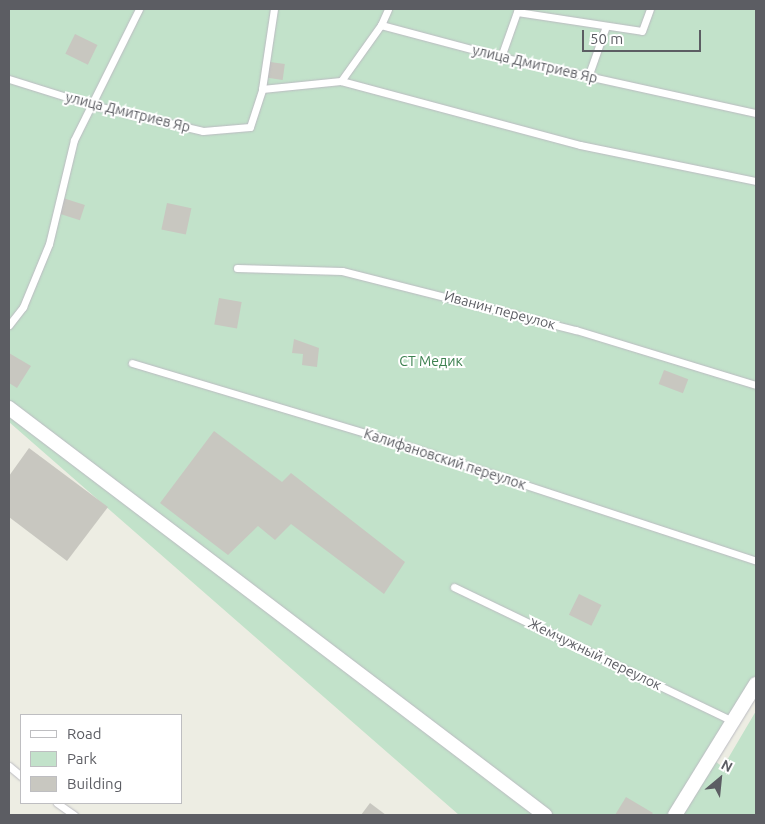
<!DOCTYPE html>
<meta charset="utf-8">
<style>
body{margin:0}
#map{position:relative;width:765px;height:824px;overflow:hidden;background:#edede3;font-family:Ubuntu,sans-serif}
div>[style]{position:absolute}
.green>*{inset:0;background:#c2e2ca}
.building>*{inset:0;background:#c8c7c0;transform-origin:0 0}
.roads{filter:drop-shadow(0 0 1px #bbbbc1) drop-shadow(0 0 1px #bbbbc1)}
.lane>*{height:7px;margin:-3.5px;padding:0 3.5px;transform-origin:3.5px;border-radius:3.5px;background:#fff}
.street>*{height:14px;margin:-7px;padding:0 7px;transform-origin:7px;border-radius:7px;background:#fff}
span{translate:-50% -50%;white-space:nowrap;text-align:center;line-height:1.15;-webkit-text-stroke:4px #fff;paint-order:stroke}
.street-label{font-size:14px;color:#5c5d63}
.park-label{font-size:14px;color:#3d8150}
.frame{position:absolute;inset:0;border:10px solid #5c5d63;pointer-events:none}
.legend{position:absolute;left:20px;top:714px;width:162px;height:90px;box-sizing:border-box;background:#fff;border:1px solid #bebec1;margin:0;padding:6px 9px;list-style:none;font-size:15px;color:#5c5d63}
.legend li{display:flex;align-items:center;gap:10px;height:25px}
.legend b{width:25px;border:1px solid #bebec1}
.north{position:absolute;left:695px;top:754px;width:50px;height:50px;-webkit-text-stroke:4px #fff;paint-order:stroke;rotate:28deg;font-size:14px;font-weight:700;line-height:20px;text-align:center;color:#5c5d63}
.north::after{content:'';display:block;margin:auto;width:18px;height:22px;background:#5c5d63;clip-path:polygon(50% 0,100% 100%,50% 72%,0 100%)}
.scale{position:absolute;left:582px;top:30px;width:119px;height:22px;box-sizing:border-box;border:2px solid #5c5d63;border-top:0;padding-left:6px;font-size:15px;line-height:18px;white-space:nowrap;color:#5c5d63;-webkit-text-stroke:4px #fff;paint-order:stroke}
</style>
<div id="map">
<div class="green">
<div style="clip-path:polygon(9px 9px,756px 9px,756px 681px,712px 759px,723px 767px,756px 711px,756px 815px,459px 815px,9px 422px)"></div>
</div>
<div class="building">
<div style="left:75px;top:34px;width:25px;height:22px;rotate:26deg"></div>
<div style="left:270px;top:62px;width:15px;height:16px;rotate:8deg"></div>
<div style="left:63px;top:198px;width:23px;height:16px;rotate:18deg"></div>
<div style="left:167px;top:203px;width:25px;height:27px;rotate:12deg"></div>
<div style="left:219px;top:298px;width:23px;height:27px;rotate:10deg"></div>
<div style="clip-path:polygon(294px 339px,319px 348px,317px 367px,302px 365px,303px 354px,292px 353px)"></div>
<div style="clip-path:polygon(9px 353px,31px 366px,17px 388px,9px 383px)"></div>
<div style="left:664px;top:370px;width:26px;height:15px;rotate:21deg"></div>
<div style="clip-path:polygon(214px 431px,282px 482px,291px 473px,405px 562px,384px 594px,291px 524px,275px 540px,258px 526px,228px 555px,160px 503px)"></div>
<div style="clip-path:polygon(29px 448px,108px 507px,67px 561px,9px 517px,9px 476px)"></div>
<div style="left:579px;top:594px;width:25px;height:23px;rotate:26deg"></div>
<div style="clip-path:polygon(626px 797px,653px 813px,651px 815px,615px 815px)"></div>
<div style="clip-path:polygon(370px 803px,386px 815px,361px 815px)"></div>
</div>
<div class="roads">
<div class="lane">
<div style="left:517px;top:12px;width:126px;rotate:8.6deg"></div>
<div style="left:642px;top:31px;width:23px;rotate:-70deg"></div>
<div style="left:381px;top:25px;width:17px;rotate:-66deg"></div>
<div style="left:501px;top:57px;width:51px;rotate:-70.5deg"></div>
<div style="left:588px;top:77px;width:54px;rotate:-70.6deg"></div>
<div style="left:9px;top:79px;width:87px;rotate:17.4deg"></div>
<div style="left:92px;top:105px;width:114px;rotate:13.2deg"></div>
<div style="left:203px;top:131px;width:47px;rotate:-4.9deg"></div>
<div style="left:250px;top:127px;width:40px;rotate:-72deg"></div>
<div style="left:262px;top:89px;width:79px;rotate:-5.8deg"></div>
<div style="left:341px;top:81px;width:69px;rotate:-54.5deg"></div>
<div style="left:381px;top:25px;width:124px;rotate:14.9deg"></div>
<div style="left:501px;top:57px;width:261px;rotate:12.4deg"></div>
<div style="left:341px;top:81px;width:247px;rotate:15deg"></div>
<div style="left:580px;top:145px;width:180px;rotate:11.6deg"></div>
<div style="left:262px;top:89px;width:81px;rotate:-81.5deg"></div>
<div style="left:237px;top:268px;width:105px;rotate:1.6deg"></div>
<div style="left:342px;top:271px;width:241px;rotate:14.2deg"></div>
<div style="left:576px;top:330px;width:188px;rotate:17deg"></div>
<div style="left:9px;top:325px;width:23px;rotate:-52deg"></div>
<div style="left:23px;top:307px;width:68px;rotate:-67.6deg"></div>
<div style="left:49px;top:244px;width:107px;rotate:-76.5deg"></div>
<div style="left:74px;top:140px;width:146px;rotate:-63.6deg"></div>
<div style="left:132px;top:363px;width:271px;rotate:16.7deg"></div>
<div style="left:392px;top:441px;width:383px;rotate:18.2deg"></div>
<div style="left:454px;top:587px;width:310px;rotate:25.7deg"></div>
<div style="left:9px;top:766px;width:16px;rotate:40deg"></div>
<div style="left:57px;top:803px;width:21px;rotate:35deg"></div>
</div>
<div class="street">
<div style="left:9px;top:408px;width:673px;rotate:37.21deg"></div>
<div style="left:675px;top:815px;width:154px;rotate:-58.3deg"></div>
</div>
</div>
<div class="street-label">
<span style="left:535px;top:64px;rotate:13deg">улица Дмитриев Яр</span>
<span style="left:128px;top:112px;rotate:14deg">улица Дмитриев Яр</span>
<span style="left:500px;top:310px;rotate:15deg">Иванин переулок</span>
<span style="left:445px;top:459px;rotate:18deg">Калифановский переулок</span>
<span style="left:595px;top:654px;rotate:26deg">Жемчужный переулок</span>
</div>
<div class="park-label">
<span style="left:431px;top:361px">СТ Медик</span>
</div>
<div class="frame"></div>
<ul class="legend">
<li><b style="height:6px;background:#fff"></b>Road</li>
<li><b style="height:14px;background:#c2e2ca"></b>Park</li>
<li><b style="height:14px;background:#c8c7c0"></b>Building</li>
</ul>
<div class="north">N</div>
<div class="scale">50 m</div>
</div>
